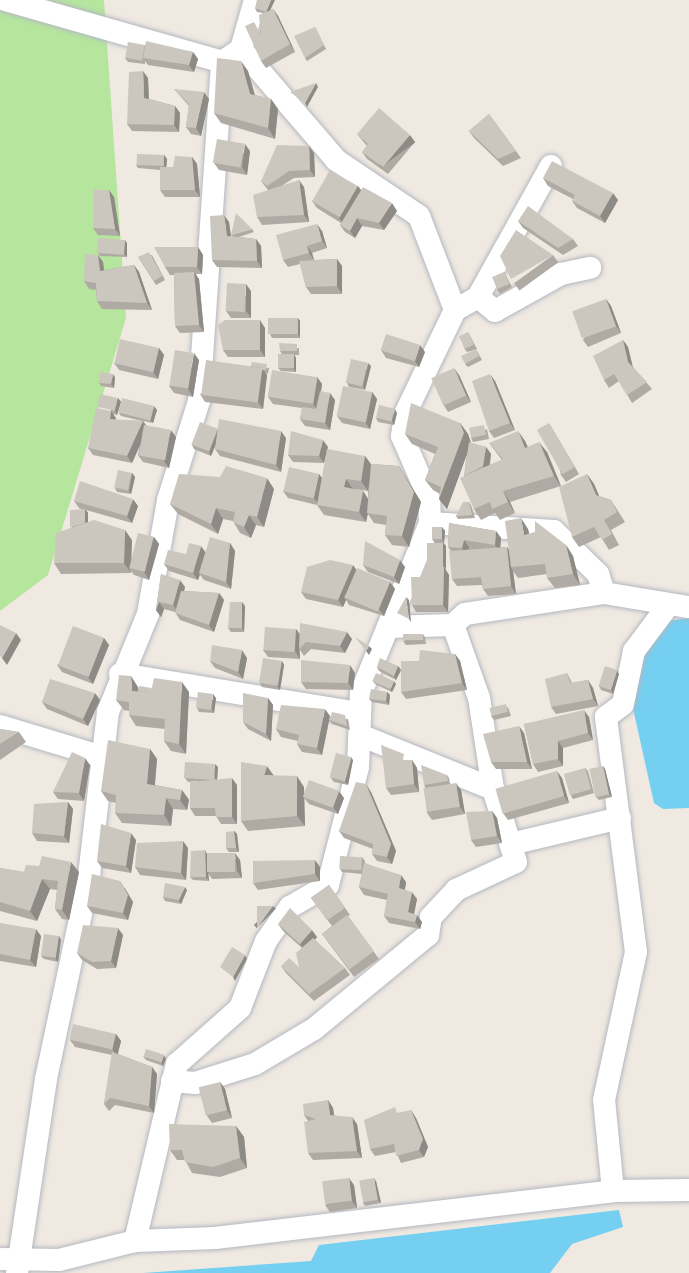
<!DOCTYPE html>
<style>
body{margin:0}
#map{position:relative;width:689px;height:1273px;overflow:hidden;background:#efe9e1;font-family:"DM Sans",sans-serif}
div>[style]{position:absolute}
.green>*{inset:0;background:#b6e59e}
.water>*{inset:0;background:#75cff0}
.roads{filter:drop-shadow(0 0 2px #b4b7c1) drop-shadow(0 0 2px #b4b7c1)}
.minor>*{height:22px;margin:-11px;padding:0 11px;transform-origin:11px;border-radius:11px;background:#fff}
.wall>*{inset:0;background:#afaba4;transform-origin:0 0}
.shaded-wall>*{inset:0;background:#8e8b86;transform-origin:0 0}
.building>*{inset:0;background:#cbc7bf;transform-origin:0 0}
span{translate:-50% -50%;white-space:nowrap;text-align:center;line-height:1.15;-webkit-text-stroke:7px #fff;paint-order:stroke}
</style>
<div id="map">
<div class="green">
<div style="clip-path:polygon(0 0,104px 0,126px 318px,48px 575px,0 611px)"></div>
</div>
<div class="water">
<div style="clip-path:polygon(689px 618px,689px 808px,663px 809px,654px 803px,630px 695px,651px 635px,666px 621px)"></div>
<div style="clip-path:polygon(619px 1210px,623px 1227px,572px 1244px,550px 1273px,143px 1273px,311px 1261px,319px 1245px)"></div>
</div>
<div class="roads">
<div class="minor">
<div style="left:5px;top:0;width:226px;rotate:15.9deg"></div>
<div style="left:241px;top:49px;width:51px;rotate:-74.1deg"></div>
<div style="left:478px;top:297px;width:22px;rotate:39deg"></div>
<div style="left:495px;top:311px;width:76px;rotate:-29.3deg"></div>
<div style="left:561px;top:274px;width:30px;rotate:-12deg"></div>
<div style="left:430px;top:523px;width:124px;rotate:3.7deg"></div>
<div style="left:554px;top:531px;width:62px;rotate:44.3deg"></div>
<div style="left:598px;top:574px;width:20px;rotate:72deg"></div>
<div style="left:388px;top:627px;width:65px;rotate:-1.8deg"></div>
<div style="left:120px;top:674px;width:242px;rotate:9.3deg"></div>
<div style="left:0;top:726px;width:111px;rotate:16.8deg"></div>
<div style="left:360px;top:735px;width:144px;rotate:22.1deg"></div>
<div style="left:511px;top:844px;width:112px;rotate:-13.4deg"></div>
<div style="left:172px;top:1081px;width:23px;rotate:5deg"></div>
<div style="left:195px;top:1083px;width:63px;rotate:-17.6deg"></div>
<div style="left:255px;top:1064px;width:69px;rotate:-30.7deg"></div>
<div style="left:314px;top:1029px;width:148px;rotate:-39.5deg"></div>
<div style="left:428px;top:935px;width:18px;rotate:-81deg"></div>
<div style="left:431px;top:917px;width:37px;rotate:-47deg"></div>
<div style="left:456px;top:890px;width:66px;rotate:-25deg"></div>
<div style="left:516px;top:862px;width:77px;rotate:-107.5deg"></div>
<div style="left:493px;top:789px;width:92px;rotate:-98.7deg"></div>
<div style="left:479px;top:698px;width:77px;rotate:-109.6deg"></div>
<div style="left:453px;top:625px;width:16px;rotate:-43deg"></div>
<div style="left:465px;top:614px;width:141px;rotate:-8.6deg"></div>
<div style="left:604px;top:593px;width:86px;rotate:9.4deg"></div>
<div style="left:613px;top:1191px;width:91px;rotate:-95.6deg"></div>
<div style="left:604px;top:1100px;width:151px;rotate:-77.8deg"></div>
<div style="left:636px;top:952px;width:237px;rotate:-97.3deg"></div>
<div style="left:606px;top:717px;width:21px;rotate:-37deg"></div>
<div style="left:623px;top:704px;width:54px;rotate:-78.3deg"></div>
<div style="left:634px;top:651px;width:55px;rotate:-53.1deg"></div>
<div style="left:135px;top:1241px;width:182px;rotate:-76.7deg"></div>
<div style="left:177px;top:1064px;width:84px;rotate:-41.6deg"></div>
<div style="left:240px;top:1008px;width:72px;rotate:-68.8deg"></div>
<div style="left:266px;top:941px;width:42px;rotate:-54.8deg"></div>
<div style="left:290px;top:907px;width:44px;rotate:-30.1deg"></div>
<div style="left:328px;top:885px;width:122px;rotate:-75.7deg"></div>
<div style="left:358px;top:767px;width:74px;rotate:-87.7deg"></div>
<div style="left:361px;top:693px;width:183px;rotate:-67.9deg"></div>
<div style="left:430px;top:523px;width:25px;rotate:-92deg"></div>
<div style="left:429px;top:498px;width:68px;rotate:-113.5deg"></div>
<div style="left:402px;top:436px;width:22px;rotate:-82deg"></div>
<div style="left:405px;top:414px;width:115px;rotate:-64.3deg"></div>
<div style="left:455px;top:310px;width:26px;rotate:-29deg"></div>
<div style="left:478px;top:297px;width:150px;rotate:-60.9deg"></div>
<div style="left:0;top:1259px;width:59px;rotate:1deg"></div>
<div style="left:59px;top:1260px;width:78px;rotate:-14deg"></div>
<div style="left:135px;top:1241px;width:80px;rotate:-2.1deg"></div>
<div style="left:215px;top:1238px;width:401px;rotate:-6.7deg"></div>
<div style="left:613px;top:1191px;width:76px;rotate:-0.8deg"></div>
<div style="left:17px;top:1273px;width:196px;rotate:-81.5deg"></div>
<div style="left:46px;top:1079px;width:208px;rotate:-78deg"></div>
<div style="left:89px;top:876px;width:165px;rotate:-83.4deg"></div>
<div style="left:108px;top:712px;width:106px;rotate:-67.8deg"></div>
<div style="left:148px;top:614px;width:116px;rotate:-80deg"></div>
<div style="left:168px;top:500px;width:104px;rotate:-72.6deg"></div>
<div style="left:199px;top:401px;width:340px;rotate:-86.1deg"></div>
<div style="left:222px;top:62px;width:23px;rotate:-34deg"></div>
<div style="left:241px;top:49px;width:146px;rotate:49.4deg"></div>
<div style="left:336px;top:160px;width:100px;rotate:34deg"></div>
<div style="left:419px;top:216px;width:101px;rotate:69deg"></div>
</div>
</div>
<div class="wall">
<div style="clip-path:polygon(255px 8px,271px 10px,273px 9px,278px 16px,295px 52px,266px 68px,261px 61px,260px 31px,263px 13px,257px 12px)"></div>
<div style="clip-path:polygon(315px 27px,326px 49px,307px 61px,305px 58px)"></div>
<div style="clip-path:polygon(145px 45px,193px 52px,198px 59px,194px 72px,148px 65px,145px 61px,145px 64px,128px 62px,125px 58px)"></div>
<div style="clip-path:polygon(248px 71px,255px 95px,271px 99px,278px 109px,275px 139px,221px 123px,214px 113px)"></div>
<div style="clip-path:polygon(148px 78px,149px 99px,175px 106px,180px 113px,179px 132px,132px 131px,127px 124px)"></div>
<div style="clip-path:polygon(174px 89px,209px 99px,201px 136px,191px 134px,186px 127px,189px 106px)"></div>
<div style="clip-path:polygon(489px 114px,521px 158px,503px 166px,474px 138px,469px 131px)"></div>
<div style="clip-path:polygon(357px 134px,415px 142px,388px 174px,367px 159px,362px 152px,367px 146px)"></div>
<div style="clip-path:polygon(250px 151px,247px 175px,219px 170px,214px 163px)"></div>
<div style="clip-path:polygon(314px 153px,315px 177px,294px 178px,283px 185px,304px 187px,309px 222px,262px 225px,257px 217px,268px 190px,261px 181px)"></div>
<div style="clip-path:polygon(164px 155px,167px 159px,166px 167px,173px 167px,192px 157px,197px 164px,200px 197px,165px 197px,160px 190px,160px 170px,138px 168px,136px 165px)"></div>
<div style="clip-path:polygon(543px 178px,618px 200px,605px 223px,577px 208px,572px 201px,573px 199px,548px 186px)"></div>
<div style="clip-path:polygon(358px 186px,361px 190px,397px 211px,384px 230px,362px 226px,355px 238px,345px 232px,340px 225px,341px 223px,317px 208px,312px 201px)"></div>
<div style="clip-path:polygon(109px 190px,114px 197px,120px 236px,98px 235px,93px 228px)"></div>
<div style="clip-path:polygon(518px 221px,573px 239px,578px 246px,563px 255px,523px 228px)"></div>
<div style="clip-path:polygon(229px 222px,231px 237px,233px 237px,231px 235px,252px 229px,254px 232px,239px 237px,256px 239px,261px 246px,262px 268px,217px 267px,212px 260px)"></div>
<div style="clip-path:polygon(322px 231px,327px 248px,312px 253px,314px 260px,337px 259px,342px 266px,342px 294px,311px 294px,306px 287px,300px 264px,288px 267px,283px 260px)"></div>
<div style="clip-path:polygon(127px 243px,127px 257px,100px 256px,98px 253px)"></div>
<div style="clip-path:polygon(198px 247px,203px 255px,202px 274px,195px 274px,199px 279px,204px 332px,180px 333px,175px 326px,174px 275px,170px 275px,165px 267px)"></div>
<div style="clip-path:polygon(98px 255px,103px 262px,104px 270px,134px 265px,139px 272px,152px 310px,102px 309px,97px 301px,96px 290px,89px 289px,84px 281px)"></div>
<div style="clip-path:polygon(152px 255px,165px 280px,156px 285px,138px 257px)"></div>
<div style="left:553px;top:255px;width:9px;height:48px;rotate:54deg"></div>
<div style="clip-path:polygon(504px 272px,512px 287px,500px 294px,497px 290px)"></div>
<div style="clip-path:polygon(251px 291px,251px 318px,231px 318px,226px 311px)"></div>
<div style="clip-path:polygon(606px 299px,611px 306px,621px 333px,588px 347px,583px 340px)"></div>
<div style="clip-path:polygon(298px 318px,300px 321px,300px 338px,272px 338px,270px 334px)"></div>
<div style="clip-path:polygon(265px 328px,265px 357px,228px 357px,223px 350px)"></div>
<div style="clip-path:polygon(468px 332px,477px 349px,467px 352px,464px 348px)"></div>
<div style="clip-path:polygon(623px 340px,628px 347px,633px 367px,652px 389px,632px 403px,619px 381px,609px 388px,604px 380px)"></div>
<div style="clip-path:polygon(159px 348px,164px 355px,158px 379px,119px 370px,114px 363px)"></div>
<div style="clip-path:polygon(299px 348px,299px 355px,294px 355px,296px 358px,296px 372px,281px 371px,278px 368px,282px 354px,280px 351px)"></div>
<div style="clip-path:polygon(476px 349px,482px 360px,468px 367px,465px 364px)"></div>
<div style="clip-path:polygon(381px 350px,425px 352px,419px 367px,386px 358px)"></div>
<div style="clip-path:polygon(199px 360px,193px 397px,174px 393px,169px 386px)"></div>
<div style="clip-path:polygon(251px 366px,269px 368px,268px 374px,266px 373px,267px 375px,263px 409px,205px 402px,200px 394px)"></div>
<div style="clip-path:polygon(371px 366px,365px 390px,349px 387px,347px 383px)"></div>
<div style="clip-path:polygon(459px 375px,471px 402px,448px 412px,443px 404px)"></div>
<div style="clip-path:polygon(115px 377px,114px 388px,101px 386px,99px 383px)"></div>
<div style="clip-path:polygon(317px 377px,322px 384px,321px 391px,335px 400px,330px 430px,305px 426px,300px 419px,302px 408px,273px 404px,268px 397px)"></div>
<div style="clip-path:polygon(495px 381px,515px 430px,494px 438px,489px 431px)"></div>
<div style="clip-path:polygon(372px 392px,377px 399px,370px 429px,342px 423px,337px 416px)"></div>
<div style="clip-path:polygon(118px 398px,121px 402px,117px 415px,113px 414px,116px 420px,142px 421px,121px 416px,119px 413px,157px 410px,153px 423px,143px 421px,145px 425px,176px 437px,169px 468px,143px 462px,138px 455px,140px 444px,132px 463px,93px 455px,88px 448px)"></div>
<div style="clip-path:polygon(397px 413px,394px 425px,378px 422px,376px 418px)"></div>
<div style="clip-path:polygon(460px 423px,468px 434px,471px 443px,486px 447px,491px 454px,490px 465px,502px 460px,489px 443px,525px 441px,528px 447px,547px 452px,561px 486px,510px 502px,515px 513px,500px 520px,495px 513px,481px 520px,474px 509px,464px 476px,467px 454px,447px 509px,439px 499px,440px 494px,433px 490px,425px 480px,435px 454px,412px 444px,405px 434px)"></div>
<div style="clip-path:polygon(549px 423px,579px 474px,566px 482px,561px 475px)"></div>
<div style="clip-path:polygon(218px 429px,286px 438px,281px 472px,220px 456px,215px 449px,216px 445px,211px 456px,194px 449px,192px 445px)"></div>
<div style="clip-path:polygon(487px 429px,489px 439px,473px 442px,471px 438px)"></div>
<div style="clip-path:polygon(328px 447px,324px 463px,293px 462px,288px 455px)"></div>
<div style="clip-path:polygon(evenodd,365px 456px,371px 464px,399px 466px,421px 502px,409px 547px,392px 545px,385px 535px,386px 525px,374px 523px,368px 514px,366px 522px,324px 515px,317px 505px,288px 498px,283px 491px,319px 474px,322px 478px,365px 456px,354px 489px,368px 491px,368px 499px,363px 491px,354px 489px)"></div>
<div style="clip-path:polygon(132px 473px,135px 477px,131px 494px,117px 492px,115px 488px)"></div>
<div style="clip-path:polygon(587px 474px,594px 484px,599px 496px,611px 500px,625px 522px,611px 530px,619px 545px,609px 550px,601px 537px,579px 547px,572px 537px)"></div>
<div style="clip-path:polygon(274px 489px,264px 527px,256px 525px,251px 538px,240px 533px,233px 521px,223px 519px,218px 534px,178px 514px,170px 504px)"></div>
<div style="clip-path:polygon(74px 501px,138px 506px,132px 523px,86px 510px,88px 513px,88px 522px,132px 540px,131px 558px,154px 537px,159px 544px,149px 580px,134px 575px,131px 571px,131px 573px,61px 574px,54px 563px,71px 528px,83px 510px,79px 508px)"></div>
<div style="clip-path:polygon(469px 502px,471px 505px,475px 518px,458px 519px,456px 516px)"></div>
<div style="clip-path:polygon(449px 523px,496px 531px,501px 538px,500px 547px,507px 547px,508px 549px,528px 529px,529px 534px,566px 545px,573px 556px,580px 585px,555px 588px,547px 578px,547px 574px,518px 578px,513px 571px,516px 594px,488px 596px,483px 589px,482px 585px,457px 586px,452px 579px,451px 551px,448px 547px)"></div>
<div style="clip-path:polygon(442px 527px,445px 531px,444px 543px,446px 546px,446px 569px,445px 569px,449px 575px,448px 612px,416px 612px,412px 605px,435px 543px,432px 539px)"></div>
<div style="clip-path:polygon(230px 543px,235px 551px,231px 589px,204px 580px,200px 575px,198px 580px,169px 571px,164px 564px,186px 554px,205px 552px)"></div>
<div style="clip-path:polygon(363px 565px,405px 567px,399px 584px,368px 572px)"></div>
<div style="clip-path:polygon(356px 570px,390px 582px,395px 589px,384px 616px,349px 605px,346px 600px,343px 607px,306px 599px,301px 592px)"></div>
<div style="clip-path:polygon(161px 574px,185px 587px,184px 591px,219px 593px,224px 600px,214px 632px,180px 620px,175px 612px,164px 609px,161px 617px,156px 610px)"></div>
<div style="clip-path:polygon(245px 606px,244px 632px,231px 632px,228px 628px)"></div>
<div style="clip-path:polygon(296px 629px,300px 634px,352px 639px,345px 653px,311px 649px,304px 656px,300px 650px,300px 659px,268px 657px,263px 650px)"></div>
<div style="clip-path:polygon(423px 634px,425px 637px,426px 644px,406px 645px,403px 641px)"></div>
<div style="clip-path:polygon(104px 638px,109px 645px,93px 684px,62px 672px,57px 665px)"></div>
<div style="clip-path:polygon(455px 654px,460px 661px,467px 690px,406px 699px,401px 692px,419px 661px)"></div>
<div style="clip-path:polygon(247px 658px,243px 679px,215px 668px,210px 661px)"></div>
<div style="clip-path:polygon(282px 661px,284px 665px,280px 690px,262px 687px,260px 683px)"></div>
<div style="clip-path:polygon(398px 666px,401px 670px,396px 680px,379px 671px,377px 667px)"></div>
<div style="clip-path:polygon(355px 673px,353px 690px,306px 689px,301px 682px)"></div>
<div style="clip-path:polygon(567px 673px,572px 683px,588px 680px,593px 688px,598px 706px,556px 714px,551px 707px)"></div>
<div style="clip-path:polygon(619px 674px,613px 694px,601px 690px,599px 686px)"></div>
<div style="clip-path:polygon(373px 681px,396px 684px,392px 692px,375px 684px)"></div>
<div style="clip-path:polygon(138px 687px,138px 691px,189px 692px,186px 754px,171px 751px,164px 741px,165px 729px,136px 726px,129px 715px,129px 711px,124px 710px,116px 700px)"></div>
<div style="clip-path:polygon(387px 692px,390px 695px,389px 705px,372px 702px,369px 699px)"></div>
<div style="clip-path:polygon(216px 698px,214px 713px,199px 712px,197px 708px)"></div>
<div style="clip-path:polygon(268px 698px,273px 705px,271px 741px,248px 729px,243px 722px)"></div>
<div style="clip-path:polygon(100px 700px,88px 726px,47px 709px,42px 702px)"></div>
<div style="clip-path:polygon(508px 707px,511px 716px,494px 720px,491px 716px)"></div>
<div style="clip-path:polygon(330px 716px,322px 755px,302px 752px,297px 744px,298px 741px,281px 737px,276px 729px)"></div>
<div style="clip-path:polygon(589px 717px,593px 740px,563px 748px,563px 766px,538px 772px,533px 764px,524px 724px)"></div>
<div style="clip-path:polygon(348px 719px,350px 730px,332px 724px,329px 720px)"></div>
<div style="clip-path:polygon(0 729px,19px 732px,26px 742px,0 760px)"></div>
<div style="clip-path:polygon(524px 733px,532px 769px,496px 769px,491px 762px)"></div>
<div style="clip-path:polygon(150px 749px,157px 759px,155px 785px,182px 790px,189px 800px,187px 810px,173px 809px,171px 826px,122px 823px,115px 813px,116px 803px,108px 801px,101px 791px)"></div>
<div style="clip-path:polygon(353px 760px,348px 785px,334px 782px,331px 778px)"></div>
<div style="clip-path:polygon(408px 760px,412px 760px,417px 768px,419px 792px,391px 795px,386px 788px)"></div>
<div style="clip-path:polygon(90px 765px,84px 801px,58px 799px,53px 792px)"></div>
<div style="clip-path:polygon(603px 766px,605px 769px,612px 797px,599px 800px,596px 797px)"></div>
<div style="clip-path:polygon(218px 767px,217px 780px,237px 785px,237px 824px,221px 824px,216px 816px,195px 816px,190px 808px,198px 781px,188px 782px,185px 778px)"></div>
<div style="clip-path:polygon(585px 768px,588px 771px,594px 793px,573px 799px,571px 796px)"></div>
<div style="clip-path:polygon(447px 775px,449px 778px,450px 784px,461px 790px,465px 814px,432px 820px,427px 813px,426px 789px,424px 785px)"></div>
<div style="clip-path:polygon(274px 776px,304px 787px,304px 795px,344px 798px,338px 814px,309px 804px,304px 798px,305px 826px,248px 831px,241px 821px)"></div>
<div style="clip-path:polygon(562px 778px,569px 803px,508px 820px,503px 813px)"></div>
<div style="clip-path:polygon(371px 792px,396px 851px,392px 864px,377px 861px,372px 854px,373px 849px,344px 838px,339px 831px)"></div>
<div style="clip-path:polygon(68px 802px,73px 809px,69px 843px,37px 841px,32px 833px)"></div>
<div style="clip-path:polygon(492px 811px,497px 818px,502px 843px,476px 847px,471px 840px)"></div>
<div style="clip-path:polygon(234px 831px,237px 834px,239px 852px,229px 852px,226px 848px)"></div>
<div style="clip-path:polygon(136px 840px,131px 873px,102px 868px,97px 861px)"></div>
<div style="clip-path:polygon(188px 848px,186px 880px,140px 875px,135px 867px)"></div>
<div style="clip-path:polygon(207px 854px,240px 860px,242px 878px,212px 879px,208px 873px,209px 881px,193px 880px,190px 877px)"></div>
<div style="clip-path:polygon(362px 857px,365px 861px,365px 863px,406px 882px,405px 890px,417px 899px,414px 914px,422px 922px,420px 929px,389px 923px,384px 916px,387px 900px,364px 895px,359px 887px,362px 874px,342px 872px,340px 869px)"></div>
<div style="clip-path:polygon(320px 867px,320px 881px,258px 890px,253px 883px)"></div>
<div style="clip-path:polygon(0 868px,24px 872px,79px 872px,69px 920px,62px 919px,55px 909px,57px 890px,50px 889px,37px 921px,0 911px)"></div>
<div style="clip-path:polygon(329px 885px,350px 915px,348px 916px,379px 959px,354px 977px,322px 934px,332px 926px,311px 898px)"></div>
<div style="clip-path:polygon(125px 888px,133px 902px,128px 920px,92px 913px,87px 906px)"></div>
<div style="clip-path:polygon(187px 890px,181px 904px,165px 901px,163px 897px)"></div>
<div style="clip-path:polygon(0 923px,41px 936px,36px 967px,0 961px)"></div>
<div style="clip-path:polygon(278px 924px,317px 937px,315px 940px,345px 968px,350px 975px,314px 1001px,286px 973px,281px 966px,299px 967px,302px 948px,283px 931px)"></div>
<div style="clip-path:polygon(123px 935px,116px 968px,97px 969px,82px 960px,77px 953px)"></div>
<div style="clip-path:polygon(59px 936px,61px 940px,58px 962px,44px 959px,41px 956px)"></div>
<div style="clip-path:polygon(116px 1034px,121px 1041px,118px 1054px,152px 1067px,157px 1074px,154px 1113px,115px 1105px,109px 1111px,104px 1104px,112px 1055px,75px 1047px,70px 1040px)"></div>
<div style="clip-path:polygon(143px 1056px,166px 1059px,163px 1066px,146px 1060px)"></div>
<div style="clip-path:polygon(220px 1082px,225px 1089px,232px 1118px,212px 1123px,207px 1116px)"></div>
<div style="clip-path:polygon(328px 1100px,333px 1108px,334px 1115px,357px 1124px,362px 1158px,313px 1160px,308px 1153px,308px 1121px,304px 1115px)"></div>
<div style="clip-path:polygon(399px 1113px,416px 1118px,428px 1147px,424px 1157px,401px 1163px,396px 1152px,375px 1156px,370px 1149px)"></div>
<div style="clip-path:polygon(236px 1126px,244px 1137px,247px 1168px,220px 1177px,192px 1173px,185px 1160px,177px 1160px,170px 1150px)"></div>
<div style="clip-path:polygon(376px 1181px,381px 1203px,365px 1206px,363px 1203px)"></div>
<div style="clip-path:polygon(354px 1185px,357px 1208px,330px 1212px,325px 1205px)"></div>
</div>
<div class="shaded-wall">
<div style="clip-path:polygon(271px 0,275px 0,268px 15px,266px 12px)"></div>
<div style="clip-path:polygon(273px 9px,278px 16px,295px 52px,290px 44px)"></div>
<div style="clip-path:polygon(193px 52px,198px 59px,194px 72px,189px 65px)"></div>
<div style="clip-path:polygon(241px 61px,248px 71px,257px 104px,250px 94px)"></div>
<div style="clip-path:polygon(143px 71px,148px 78px,149px 105px,144px 98px)"></div>
<div style="clip-path:polygon(316px 83px,318px 87px,307px 107px,305px 103px)"></div>
<div style="clip-path:polygon(204px 92px,209px 99px,201px 136px,196px 128px)"></div>
<div style="clip-path:polygon(271px 99px,278px 109px,275px 139px,268px 128px)"></div>
<div style="clip-path:polygon(175px 106px,180px 113px,179px 132px,174px 125px)"></div>
<div style="left:410px;top:135px;width:9px;height:42px;rotate:54deg"></div>
<div style="clip-path:polygon(245px 144px,250px 151px,247px 175px,242px 167px)"></div>
<div style="clip-path:polygon(309px 146px,314px 153px,315px 177px,310px 170px)"></div>
<div style="clip-path:polygon(164px 155px,167px 159px,166px 170px,164px 166px)"></div>
<div style="clip-path:polygon(192px 157px,197px 164px,200px 197px,195px 190px)"></div>
<div style="clip-path:polygon(299px 180px,304px 187px,309px 222px,304px 215px)"></div>
<div style="clip-path:polygon(358px 186px,363px 193px,344px 225px,339px 218px)"></div>
<div style="clip-path:polygon(109px 190px,114px 197px,120px 236px,115px 229px)"></div>
<div style="clip-path:polygon(613px 193px,618px 200px,605px 223px,600px 216px)"></div>
<div style="clip-path:polygon(392px 203px,397px 211px,384px 230px,379px 223px)"></div>
<div style="clip-path:polygon(224px 215px,229px 222px,232px 244px,227px 236px)"></div>
<div style="clip-path:polygon(357px 218px,362px 226px,355px 238px,350px 231px)"></div>
<div style="clip-path:polygon(317px 224px,322px 231px,327px 248px,322px 241px)"></div>
<div style="clip-path:polygon(256px 239px,261px 246px,262px 268px,257px 261px)"></div>
<div style="clip-path:polygon(125px 240px,127px 243px,127px 257px,124px 254px)"></div>
<div style="clip-path:polygon(307px 246px,312px 253px,314px 260px,309px 253px)"></div>
<div style="clip-path:polygon(198px 247px,203px 255px,202px 274px,197px 267px)"></div>
<div style="clip-path:polygon(98px 255px,103px 262px,105px 278px,100px 271px)"></div>
<div style="clip-path:polygon(337px 259px,342px 266px,342px 294px,337px 286px)"></div>
<div style="clip-path:polygon(134px 265px,139px 272px,152px 310px,147px 303px)"></div>
<div style="clip-path:polygon(194px 272px,199px 279px,204px 332px,199px 325px)"></div>
<div style="clip-path:polygon(246px 284px,251px 291px,251px 318px,246px 311px)"></div>
<div style="clip-path:polygon(606px 299px,611px 306px,621px 333px,616px 326px)"></div>
<div style="clip-path:polygon(298px 318px,300px 321px,300px 338px,298px 334px)"></div>
<div style="clip-path:polygon(260px 320px,265px 328px,265px 357px,260px 350px)"></div>
<div style="clip-path:polygon(623px 340px,628px 347px,633px 369px,628px 362px)"></div>
<div style="clip-path:polygon(420px 345px,425px 352px,419px 367px,414px 360px)"></div>
<div style="clip-path:polygon(159px 348px,164px 355px,158px 379px,153px 372px)"></div>
<div style="clip-path:polygon(194px 353px,199px 360px,193px 397px,188px 389px)"></div>
<div style="clip-path:polygon(294px 354px,296px 358px,296px 372px,293px 368px)"></div>
<div style="clip-path:polygon(368px 363px,371px 366px,365px 390px,363px 386px)"></div>
<div style="clip-path:polygon(262px 368px,267px 375px,263px 409px,258px 402px)"></div>
<div style="clip-path:polygon(454px 368px,459px 375px,471px 402px,466px 395px)"></div>
<div style="clip-path:polygon(113px 374px,115px 377px,114px 388px,111px 384px)"></div>
<div style="clip-path:polygon(490px 374px,495px 381px,515px 430px,510px 423px)"></div>
<div style="clip-path:polygon(317px 377px,322px 384px,318px 411px,313px 404px)"></div>
<div style="clip-path:polygon(372px 392px,377px 399px,370px 429px,365px 422px)"></div>
<div style="clip-path:polygon(330px 393px,335px 400px,330px 430px,325px 423px)"></div>
<div style="clip-path:polygon(118px 398px,121px 402px,117px 415px,115px 411px)"></div>
<div style="clip-path:polygon(154px 406px,157px 410px,153px 423px,150px 420px)"></div>
<div style="clip-path:polygon(395px 409px,397px 413px,394px 425px,392px 421px)"></div>
<div style="clip-path:polygon(111px 411px,116px 418px,115px 427px,110px 419px)"></div>
<div style="clip-path:polygon(143px 421px,148px 428px,132px 463px,127px 456px)"></div>
<div style="clip-path:polygon(460px 423px,468px 434px,471px 443px,447px 509px,439px 499px)"></div>
<div style="clip-path:polygon(218px 429px,220px 433px,211px 456px,209px 452px)"></div>
<div style="clip-path:polygon(171px 430px,176px 437px,169px 468px,164px 461px)"></div>
<div style="clip-path:polygon(281px 431px,286px 438px,281px 472px,276px 465px)"></div>
<div style="clip-path:polygon(518px 431px,525px 441px,532px 458px,525px 448px)"></div>
<div style="clip-path:polygon(323px 440px,328px 447px,324px 463px,319px 456px)"></div>
<div style="clip-path:polygon(539px 442px,547px 452px,561px 486px,554px 476px)"></div>
<div style="clip-path:polygon(486px 447px,491px 454px,488px 473px,483px 466px)"></div>
<div style="clip-path:polygon(365px 456px,372px 466px,368px 491px,361px 481px)"></div>
<div style="clip-path:polygon(399px 466px,421px 502px,409px 547px,402px 536px)"></div>
<div style="clip-path:polygon(132px 473px,135px 477px,131px 494px,129px 491px)"></div>
<div style="clip-path:polygon(319px 474px,324px 481px,319px 505px,314px 498px)"></div>
<div style="clip-path:polygon(587px 474px,594px 484px,603px 505px,596px 495px)"></div>
<div style="clip-path:polygon(267px 478px,274px 489px,264px 527px,257px 517px)"></div>
<div style="clip-path:polygon(346px 479px,353px 489px,344px 487px)"></div>
<div style="clip-path:polygon(363px 491px,370px 502px,366px 522px,359px 512px)"></div>
<div style="clip-path:polygon(503px 491px,510px 502px,515px 513px,508px 502px)"></div>
<div style="clip-path:polygon(133px 499px,138px 506px,132px 523px,127px 516px)"></div>
<div style="clip-path:polygon(216px 508px,223px 519px,218px 534px,211px 524px)"></div>
<div style="clip-path:polygon(85px 509px,88px 513px,88px 531px,85px 527px)"></div>
<div style="clip-path:polygon(249px 515px,256px 525px,251px 538px,244px 527px)"></div>
<div style="clip-path:polygon(521px 518px,528px 529px,532px 545px,524px 535px)"></div>
<div style="clip-path:polygon(442px 527px,445px 531px,444px 543px,442px 539px)"></div>
<div style="clip-path:polygon(125px 530px,132px 540px,131px 568px,129px 568px,131px 573px,124px 563px)"></div>
<div style="clip-path:polygon(496px 531px,501px 538px,500px 552px,495px 545px)"></div>
<div style="clip-path:polygon(154px 537px,159px 544px,149px 580px,144px 572px)"></div>
<div style="clip-path:polygon(464px 540px,469px 547px,468px 556px,462px 548px)"></div>
<div style="clip-path:polygon(230px 543px,235px 551px,231px 589px,226px 582px)"></div>
<div style="clip-path:polygon(443px 543px,446px 546px,446px 569px,443px 566px)"></div>
<div style="clip-path:polygon(566px 545px,573px 556px,580px 585px,573px 574px)"></div>
<div style="clip-path:polygon(201px 546px,206px 553px,198px 580px,193px 573px)"></div>
<div style="clip-path:polygon(507px 547px,512px 554px,511px 567px,513px 571px,516px 594px,511px 586px)"></div>
<div style="clip-path:polygon(400px 560px,405px 567px,399px 584px,394px 577px)"></div>
<div style="clip-path:polygon(353px 565px,358px 572px,344px 597px,346px 600px,343px 607px,338px 600px)"></div>
<div style="clip-path:polygon(444px 567px,449px 575px,448px 612px,443px 605px)"></div>
<div style="clip-path:polygon(180px 580px,185px 587px,178px 612px,173px 605px)"></div>
<div style="clip-path:polygon(390px 582px,395px 589px,384px 616px,379px 609px)"></div>
<div style="clip-path:polygon(219px 593px,224px 600px,214px 632px,209px 625px)"></div>
<div style="clip-path:polygon(406px 597px,409px 600px,411px 622px,409px 619px)"></div>
<div style="clip-path:polygon(159px 602px,164px 609px,161px 617px,156px 610px)"></div>
<div style="clip-path:polygon(242px 602px,245px 606px,244px 632px,242px 628px)"></div>
<div style="clip-path:polygon(296px 629px,301px 636px,299px 649px,300px 659px,295px 651px)"></div>
<div style="clip-path:polygon(347px 632px,352px 639px,345px 653px,340px 646px)"></div>
<div style="clip-path:polygon(16px 633px,21px 640px,7px 665px,2px 658px)"></div>
<div style="clip-path:polygon(104px 638px,109px 645px,93px 684px,88px 677px)"></div>
<div style="clip-path:polygon(369px 646px,372px 649px,369px 655px,366px 651px)"></div>
<div style="clip-path:polygon(242px 650px,247px 658px,243px 679px,238px 672px)"></div>
<div style="clip-path:polygon(455px 654px,460px 661px,467px 690px,462px 683px)"></div>
<div style="clip-path:polygon(282px 661px,284px 665px,280px 690px,277px 686px)"></div>
<div style="clip-path:polygon(350px 665px,355px 673px,353px 690px,348px 683px)"></div>
<div style="clip-path:polygon(398px 666px,401px 670px,396px 680px,394px 676px)"></div>
<div style="clip-path:polygon(617px 670px,619px 674px,613px 694px,611px 690px)"></div>
<div style="clip-path:polygon(131px 676px,138px 687px,139px 701px,132px 691px)"></div>
<div style="clip-path:polygon(588px 680px,593px 688px,598px 706px,593px 699px)"></div>
<div style="clip-path:polygon(394px 681px,396px 684px,392px 692px,389px 688px)"></div>
<div style="clip-path:polygon(182px 682px,189px 692px,186px 754px,179px 744px)"></div>
<div style="clip-path:polygon(387px 692px,390px 695px,389px 705px,386px 701px)"></div>
<div style="clip-path:polygon(95px 693px,100px 700px,88px 726px,83px 719px)"></div>
<div style="clip-path:polygon(213px 694px,216px 698px,214px 713px,212px 710px)"></div>
<div style="clip-path:polygon(268px 698px,273px 705px,271px 741px,266px 734px)"></div>
<div style="clip-path:polygon(325px 709px,330px 716px,322px 755px,317px 748px)"></div>
<div style="clip-path:polygon(584px 710px,589px 717px,593px 740px,588px 733px)"></div>
<div style="clip-path:polygon(519px 726px,524px 733px,532px 769px,527px 762px)"></div>
<div style="clip-path:polygon(558px 741px,563px 748px,563px 766px,558px 759px)"></div>
<div style="clip-path:polygon(150px 749px,157px 759px,154px 794px,147px 784px)"></div>
<div style="clip-path:polygon(351px 757px,353px 760px,348px 785px,345px 782px)"></div>
<div style="clip-path:polygon(85px 758px,90px 765px,84px 801px,79px 793px)"></div>
<div style="clip-path:polygon(412px 760px,417px 768px,419px 792px,414px 784px)"></div>
<div style="clip-path:polygon(215px 764px,218px 767px,217px 781px,215px 778px)"></div>
<div style="clip-path:polygon(267px 766px,274px 776px,264px 775px)"></div>
<div style="clip-path:polygon(603px 766px,605px 769px,612px 797px,609px 794px)"></div>
<div style="clip-path:polygon(557px 771px,562px 778px,569px 803px,564px 796px)"></div>
<div style="clip-path:polygon(297px 776px,304px 787px,305px 826px,297px 816px)"></div>
<div style="clip-path:polygon(232px 778px,237px 785px,237px 824px,232px 817px)"></div>
<div style="clip-path:polygon(456px 783px,461px 790px,465px 814px,460px 807px)"></div>
<div style="clip-path:polygon(366px 784px,371px 792px,396px 851px,392px 864px,387px 857px)"></div>
<div style="clip-path:polygon(182px 790px,189px 800px,187px 810px,180px 800px)"></div>
<div style="clip-path:polygon(339px 791px,344px 798px,338px 814px,333px 807px)"></div>
<div style="clip-path:polygon(166px 798px,173px 809px,171px 826px,164px 815px)"></div>
<div style="clip-path:polygon(68px 802px,73px 809px,69px 843px,64px 836px)"></div>
<div style="clip-path:polygon(492px 811px,497px 818px,502px 843px,497px 836px)"></div>
<div style="clip-path:polygon(234px 831px,237px 834px,239px 852px,236px 848px)"></div>
<div style="clip-path:polygon(131px 833px,136px 840px,131px 873px,126px 866px)"></div>
<div style="clip-path:polygon(183px 841px,188px 848px,186px 880px,181px 873px)"></div>
<div style="clip-path:polygon(205px 850px,207px 854px,209px 881px,206px 877px)"></div>
<div style="clip-path:polygon(235px 853px,240px 860px,242px 878px,237px 871px)"></div>
<div style="clip-path:polygon(315px 860px,320px 867px,320px 881px,315px 874px)"></div>
<div style="clip-path:polygon(71px 862px,79px 872px,69px 920px,62px 910px)"></div>
<div style="clip-path:polygon(401px 875px,406px 882px,404px 895px,399px 888px)"></div>
<div style="clip-path:polygon(42px 879px,50px 889px,37px 921px,30px 911px)"></div>
<div style="clip-path:polygon(120px 881px,133px 902px,128px 920px,123px 913px)"></div>
<div style="clip-path:polygon(185px 887px,187px 890px,181px 904px,179px 900px)"></div>
<div style="clip-path:polygon(412px 892px,417px 899px,413px 919px,408px 912px)"></div>
<div style="left:273px;top:906px;width:4px;height:27px;rotate:45deg"></div>
<div style="clip-path:polygon(417px 915px,422px 922px,420px 929px,415px 922px)"></div>
<div style="clip-path:polygon(118px 928px,123px 935px,116px 968px,111px 961px)"></div>
<div style="clip-path:polygon(36px 929px,41px 936px,36px 967px,30px 960px)"></div>
<div style="clip-path:polygon(312px 930px,317px 937px,305px 951px,300px 944px)"></div>
<div style="clip-path:polygon(59px 936px,61px 940px,58px 962px,55px 958px)"></div>
<div style="clip-path:polygon(245px 955px,247px 959px,235px 981px,233px 977px)"></div>
<div style="clip-path:polygon(116px 1034px,121px 1041px,117px 1056px,112px 1049px)"></div>
<div style="clip-path:polygon(164px 1055px,166px 1059px,163px 1066px,161px 1062px)"></div>
<div style="clip-path:polygon(152px 1067px,157px 1074px,154px 1113px,149px 1106px)"></div>
<div style="clip-path:polygon(220px 1082px,225px 1089px,232px 1118px,227px 1110px)"></div>
<div style="clip-path:polygon(328px 1100px,333px 1108px,335px 1122px,330px 1115px)"></div>
<div style="clip-path:polygon(411px 1110px,416px 1118px,428px 1147px,424px 1157px,419px 1150px)"></div>
<div style="clip-path:polygon(352px 1117px,357px 1124px,362px 1158px,357px 1151px)"></div>
<div style="clip-path:polygon(236px 1126px,244px 1137px,247px 1168px,240px 1158px)"></div>
<div style="clip-path:polygon(349px 1178px,354px 1185px,357px 1208px,352px 1201px)"></div>
<div style="clip-path:polygon(374px 1178px,376px 1181px,381px 1203px,378px 1200px)"></div>
</div>
<div class="building">
<div style="clip-path:polygon(257px 0,271px 0,266px 12px,255px 8px)"></div>
<div style="clip-path:polygon(273px 9px,290px 44px,261px 61px,245px 26px,254px 22px,261px 35px,259px 15px)"></div>
<div style="clip-path:polygon(315px 27px,324px 45px,305px 58px,294px 36px)"></div>
<div style="clip-path:polygon(146px 41px,193px 52px,189px 65px,143px 58px)"></div>
<div style="left:128px;top:42px;width:17px;height:16px;rotate:10deg"></div>
<div style="clip-path:polygon(217px 58px,241px 61px,250px 94px,271px 99px,268px 128px,214px 113px)"></div>
<div style="clip-path:polygon(143px 71px,144px 98px,175px 106px,174px 125px,127px 124px,129px 72px)"></div>
<div style="clip-path:polygon(316px 83px,305px 103px,290px 92px)"></div>
<div style="clip-path:polygon(174px 89px,204px 92px,196px 128px,186px 127px,189px 104px)"></div>
<div style="clip-path:polygon(379px 108px,410px 135px,383px 167px,362px 152px,368px 144px,357px 134px)"></div>
<div style="clip-path:polygon(489px 114px,516px 151px,498px 159px,469px 131px)"></div>
<div style="left:217px;top:139px;width:28px;height:24px;rotate:10deg"></div>
<div style="clip-path:polygon(277px 145px,309px 146px,310px 170px,289px 171px,267px 186px,261px 181px)"></div>
<div style="left:137px;top:154px;width:27px;height:11px;rotate:2deg"></div>
<div style="clip-path:polygon(175px 156px,192px 157px,195px 190px,160px 190px,160px 167px,173px 167px)"></div>
<div style="clip-path:polygon(552px 161px,613px 193px,600px 216px,572px 201px,575px 195px,543px 178px)"></div>
<div style="left:330px;top:170px;width:32px;height:36px;rotate:30deg"></div>
<div style="clip-path:polygon(299px 180px,304px 215px,257px 217px,253px 195px)"></div>
<div style="clip-path:polygon(363px 187px,392px 203px,379px 223px,357px 218px,350px 231px,340px 225px)"></div>
<div style="clip-path:polygon(94px 190px,109px 190px,115px 229px,93px 228px)"></div>
<div style="clip-path:polygon(528px 206px,573px 239px,558px 248px,518px 221px)"></div>
<div style="clip-path:polygon(236px 213px,252px 229px,231px 235px)"></div>
<div style="clip-path:polygon(224px 215px,227px 236px,256px 239px,257px 261px,212px 260px,210px 216px)"></div>
<div style="clip-path:polygon(317px 224px,322px 241px,307px 246px,309px 253px,283px 260px,276px 235px)"></div>
<div style="clip-path:polygon(516px 230px,553px 255px,511px 279px,500px 256px)"></div>
<div style="left:98px;top:238px;width:27px;height:15px;rotate:4deg"></div>
<div style="clip-path:polygon(154px 247px,198px 247px,197px 267px,165px 267px)"></div>
<div style="clip-path:polygon(149px 252px,162px 276px,154px 281px,138px 257px)"></div>
<div style="clip-path:polygon(85px 254px,98px 255px,100px 271px,134px 265px,147px 303px,97px 301px,96px 283px,84px 281px)"></div>
<div style="clip-path:polygon(337px 259px,337px 286px,306px 287px,299px 261px)"></div>
<div style="clip-path:polygon(194px 272px,199px 325px,175px 326px,174px 273px)"></div>
<div style="left:504px;top:272px;width:13px;height:13px;rotate:67deg"></div>
<div style="left:227px;top:283px;width:19px;height:28px;rotate:3deg"></div>
<div style="left:606px;top:299px;width:29px;height:36px;rotate:70deg"></div>
<div style="left:268px;top:318px;width:30px;height:16px"></div>
<div style="clip-path:polygon(225px 320px,260px 320px,260px 350px,223px 350px,218px 325px)"></div>
<div style="left:468px;top:332px;width:14px;height:10px;rotate:65deg"></div>
<div style="left:386px;top:334px;width:36px;height:17px;rotate:18deg"></div>
<div style="left:120px;top:339px;width:40px;height:25px;rotate:13deg"></div>
<div style="clip-path:polygon(623px 340px,628px 362px,647px 382px,627px 395px,614px 374px,604px 380px,593px 356px)"></div>
<div style="clip-path:polygon(279px 343px,297px 344px,297px 351px,280px 351px)"></div>
<div style="clip-path:polygon(476px 349px,479px 356px,465px 364px,461px 356px)"></div>
<div style="left:175px;top:350px;width:19px;height:36px;rotate:9deg"></div>
<div style="left:278px;top:354px;width:16px;height:14px"></div>
<div style="left:351px;top:359px;width:17px;height:24px;rotate:13deg"></div>
<div style="left:206px;top:360px;width:57px;height:35px;rotate:8deg"></div>
<div style="clip-path:polygon(252px 362px,267px 364px,266px 370px,262px 370px,262px 368px,251px 366px)"></div>
<div style="left:454px;top:368px;width:30px;height:25px;rotate:66deg"></div>
<div style="left:272px;top:370px;width:46px;height:27px;rotate:9deg"></div>
<div style="clip-path:polygon(100px 372px,113px 374px,111px 384px,99px 383px)"></div>
<div style="clip-path:polygon(490px 374px,510px 423px,489px 431px,472px 381px)"></div>
<div style="left:343px;top:386px;width:30px;height:31px;rotate:12deg"></div>
<div style="clip-path:polygon(320px 391px,330px 393px,325px 423px,300px 419px,302px 407px,316px 409px)"></div>
<div style="left:100px;top:394px;width:18px;height:13px;rotate:13deg"></div>
<div style="left:122px;top:398px;width:33px;height:15px;rotate:14deg"></div>
<div style="clip-path:polygon(411px 403px,460px 423px,464px 433px,439px 499px,441px 487px,425px 480px,438px 447px,405px 434px)"></div>
<div style="left:379px;top:405px;width:16px;height:13px;rotate:14deg"></div>
<div style="clip-path:polygon(96px 408px,111px 411px,110px 419px,143px 421px,127px 456px,88px 448px)"></div>
<div style="clip-path:polygon(219px 419px,281px 431px,276px 465px,215px 449px)"></div>
<div style="left:200px;top:422px;width:19px;height:24px;rotate:21deg"></div>
<div style="left:549px;top:423px;width:51px;height:14px;rotate:60deg"></div>
<div style="left:144px;top:425px;width:27px;height:31px;rotate:10deg"></div>
<div style="left:484px;top:425px;width:10px;height:15px;rotate:79deg"></div>
<div style="clip-path:polygon(291px 431px,323px 440px,319px 456px,288px 455px)"></div>
<div style="clip-path:polygon(518px 431px,525px 448px,539px 442px,554px 476px,503px 491px,508px 502px,492px 509px,490px 502px,474px 509px,460px 478px,503px 459px,489px 443px)"></div>
<div style="clip-path:polygon(469px 442px,486px 447px,483px 466px,464px 476px)"></div>
<div style="clip-path:polygon(327px 449px,365px 456px,361px 481px,346px 479px,344px 487px,363px 491px,359px 512px,317px 505px)"></div>
<div style="clip-path:polygon(371px 464px,399px 466px,414px 492px,402px 536px,385px 535px,387px 516px,367px 513px)"></div>
<div style="clip-path:polygon(226px 466px,267px 478px,257px 517px,249px 515px,244px 527px,233px 522px,235px 512px,216px 508px,211px 524px,170px 504px,179px 474px,220px 477px)"></div>
<div style="left:289px;top:467px;width:31px;height:25px;rotate:13deg"></div>
<div style="left:118px;top:470px;width:14px;height:18px;rotate:12deg"></div>
<div style="clip-path:polygon(587px 474px,596px 495px,611px 500px,617px 512px,604px 520px,612px 534px,602px 540px,594px 527px,572px 537px,559px 487px)"></div>
<div style="clip-path:polygon(80px 481px,133px 499px,127px 516px,74px 501px)"></div>
<div style="clip-path:polygon(463px 502px,469px 502px,472px 515px,456px 516px)"></div>
<div style="clip-path:polygon(85px 509px,85px 523px,70px 527px,70px 510px)"></div>
<div style="clip-path:polygon(521px 518px,524px 535px,535px 532px,535px 521px,566px 545px,573px 574px,547px 578px,545px 564px,511px 567px,505px 521px)"></div>
<div style="clip-path:polygon(94px 520px,125px 530px,124px 563px,54px 563px,56px 533px)"></div>
<div style="clip-path:polygon(449px 523px,496px 531px,495px 545px,464px 540px,462px 548px,448px 547px)"></div>
<div style="left:432px;top:527px;width:10px;height:12px"></div>
<div style="left:138px;top:533px;width:16px;height:36px;rotate:14deg"></div>
<div style="clip-path:polygon(210px 537px,230px 543px,226px 582px,199px 573px)"></div>
<div style="clip-path:polygon(365px 541px,400px 560px,394px 577px,363px 565px)"></div>
<div style="clip-path:polygon(189px 543px,201px 546px,193px 573px,164px 564px,168px 550px,186px 554px)"></div>
<div style="left:427px;top:543px;width:16px;height:24px"></div>
<div style="clip-path:polygon(507px 547px,511px 586px,483px 589px,481px 577px,452px 579px,449px 551px)"></div>
<div style="clip-path:polygon(330px 560px,353px 565px,338px 600px,301px 592px,307px 567px)"></div>
<div style="clip-path:polygon(425px 566px,444px 567px,443px 605px,412px 605px,411px 577px,423px 577px)"></div>
<div style="left:357px;top:568px;width:36px;height:32px;rotate:23deg"></div>
<div style="clip-path:polygon(161px 574px,180px 580px,173px 605px,159px 602px,156px 610px)"></div>
<div style="clip-path:polygon(181px 591px,219px 593px,209px 625px,175px 613px)"></div>
<div style="clip-path:polygon(406px 597px,409px 619px,397px 613px)"></div>
<div style="clip-path:polygon(230px 602px,242px 602px,242px 628px,228px 628px)"></div>
<div style="clip-path:polygon(300px 623px,347px 632px,340px 646px,306px 642px,299px 649px)"></div>
<div style="clip-path:polygon(0 625px,16px 633px,2px 658px,0 656px)"></div>
<div style="left:73px;top:626px;width:33px;height:42px;rotate:21deg"></div>
<div style="left:265px;top:627px;width:31px;height:23px;rotate:4deg"></div>
<div style="left:423px;top:634px;width:6px;height:20px;rotate:90deg"></div>
<div style="clip-path:polygon(355px 637px,369px 646px,366px 651px)"></div>
<div style="clip-path:polygon(212px 645px,242px 650px,238px 672px,210px 661px)"></div>
<div style="clip-path:polygon(420px 650px,455px 654px,462px 683px,401px 692px,401px 661px,419px 661px)"></div>
<div style="left:263px;top:658px;width:19px;height:25px;rotate:9deg"></div>
<div style="clip-path:polygon(380px 658px,398px 666px,394px 676px,377px 667px)"></div>
<div style="clip-path:polygon(301px 660px,350px 665px,348px 683px,301px 682px)"></div>
<div style="left:605px;top:666px;width:13px;height:21px;rotate:18deg"></div>
<div style="left:376px;top:673px;width:20px;height:9px;rotate:24deg"></div>
<div style="clip-path:polygon(567px 673px,570px 683px,588px 680px,593px 699px,551px 707px,545px 679px)"></div>
<div style="clip-path:polygon(119px 675px,131px 676px,132px 691px,151px 692px,154px 678px,182px 682px,179px 744px,164px 741px,165px 719px,129px 715px,129px 702px,116px 700px)"></div>
<div style="clip-path:polygon(50px 679px,95px 693px,83px 719px,42px 702px)"></div>
<div style="clip-path:polygon(139px 686px,152px 688px,151px 692px,138px 691px)"></div>
<div style="clip-path:polygon(371px 689px,387px 692px,386px 701px,369px 699px)"></div>
<div style="left:198px;top:692px;width:15px;height:16px;rotate:8deg"></div>
<div style="clip-path:polygon(243px 693px,268px 698px,266px 734px,243px 722px)"></div>
<div style="left:506px;top:704px;width:8px;height:17px;rotate:76deg"></div>
<div style="clip-path:polygon(281px 705px,325px 709px,317px 748px,297px 744px,299px 735px,276px 729px)"></div>
<div style="clip-path:polygon(584px 710px,588px 733px,558px 741px,558px 759px,533px 764px,524px 724px)"></div>
<div style="clip-path:polygon(332px 712px,345px 715px,347px 726px,329px 720px)"></div>
<div style="clip-path:polygon(519px 726px,527px 762px,491px 762px,483px 734px)"></div>
<div style="clip-path:polygon(0 729px,19px 732px,0 744px)"></div>
<div style="clip-path:polygon(108px 740px,150px 749px,147px 784px,182px 790px,180px 800px,166px 798px,164px 815px,115px 813px,116px 795px,101px 791px)"></div>
<div style="clip-path:polygon(381px 745px,404px 754px,403px 760px,412px 760px,414px 784px,386px 788px)"></div>
<div style="clip-path:polygon(72px 752px,85px 758px,79px 793px,53px 792px)"></div>
<div style="left:336px;top:753px;width:16px;height:25px;rotate:15deg"></div>
<div style="left:185px;top:762px;width:30px;height:16px;rotate:4deg"></div>
<div style="clip-path:polygon(241px 762px,267px 766px,264px 775px,297px 776px,297px 816px,241px 821px)"></div>
<div style="clip-path:polygon(421px 765px,447px 775px,448px 781px,424px 785px)"></div>
<div style="left:603px;top:766px;width:29px;height:14px;rotate:78deg"></div>
<div style="left:585px;top:768px;width:22px;height:22px;rotate:74deg"></div>
<div style="left:557px;top:771px;width:26px;height:64px;rotate:74deg"></div>
<div style="clip-path:polygon(232px 778px,232px 817px,216px 817px,215px 808px,190px 808px,190px 782px)"></div>
<div style="left:309px;top:780px;width:32px;height:18px;rotate:20deg"></div>
<div style="clip-path:polygon(356px 782px,366px 784px,391px 844px,387px 857px,372px 854px,373px 844px,339px 831px)"></div>
<div style="left:456px;top:783px;width:24px;height:33px;rotate:81deg"></div>
<div style="clip-path:polygon(68px 802px,64px 836px,32px 833px,34px 804px)"></div>
<div style="clip-path:polygon(492px 811px,497px 836px,471px 840px,466px 812px)"></div>
<div style="clip-path:polygon(101px 824px,131px 833px,126px 866px,97px 861px)"></div>
<div style="clip-path:polygon(234px 831px,236px 848px,226px 848px,226px 832px)"></div>
<div style="clip-path:polygon(183px 841px,181px 873px,135px 867px,137px 843px)"></div>
<div style="clip-path:polygon(205px 850px,206px 877px,190px 877px,191px 851px)"></div>
<div style="left:207px;top:853px;width:28px;height:19px"></div>
<div style="clip-path:polygon(42px 856px,71px 862px,62px 910px,55px 909px,58px 881px,42px 879px,30px 911px,0 902px,0 868px,24px 872px,26px 865px,39px 866px)"></div>
<div style="left:340px;top:856px;width:22px;height:13px;rotate:3deg"></div>
<div style="clip-path:polygon(315px 860px,315px 874px,253px 883px,253px 861px)"></div>
<div style="clip-path:polygon(364px 863px,401px 875px,399px 888px,412px 892px,408px 912px,417px 915px,415px 922px,384px 916px,388px 894px,359px 887px)"></div>
<div style="clip-path:polygon(92px 874px,120px 881px,128px 895px,123px 913px,87px 906px)"></div>
<div style="clip-path:polygon(165px 883px,185px 887px,179px 900px,163px 897px)"></div>
<div style="left:329px;top:885px;width:28px;height:22px;rotate:55deg"></div>
<div style="clip-path:polygon(257px 906px,273px 906px,257px 928px)"></div>
<div style="clip-path:polygon(290px 908px,312px 930px,300px 944px,278px 924px)"></div>
<div style="left:347px;top:915px;width:45px;height:31px;rotate:53deg"></div>
<div style="clip-path:polygon(0 923px,36px 929px,30px 960px,0 954px)"></div>
<div style="clip-path:polygon(83px 925px,118px 928px,111px 961px,92px 962px,77px 953px)"></div>
<div style="left:44px;top:934px;width:15px;height:22px;rotate:8deg"></div>
<div style="clip-path:polygon(313px 938px,345px 968px,309px 994px,281px 966px,289px 958px,299px 967px,296px 953px)"></div>
<div style="clip-path:polygon(232px 947px,245px 955px,233px 977px,220px 967px)"></div>
<div style="left:73px;top:1024px;width:44px;height:16px;rotate:13deg"></div>
<div style="left:146px;top:1049px;width:19px;height:8px;rotate:18deg"></div>
<div style="clip-path:polygon(112px 1052px,152px 1067px,149px 1106px,110px 1098px,104px 1104px)"></div>
<div style="left:220px;top:1082px;width:29px;height:22px;rotate:76deg"></div>
<div style="clip-path:polygon(328px 1100px,330px 1115px,352px 1117px,357px 1151px,308px 1153px,304px 1122px,316px 1119px,304px 1115px,303px 1104px)"></div>
<div style="clip-path:polygon(395px 1107px,397px 1113px,411px 1110px,423px 1139px,419px 1150px,396px 1156px,394px 1144px,370px 1149px,364px 1120px)"></div>
<div style="clip-path:polygon(169px 1124px,236px 1126px,240px 1158px,213px 1167px,185px 1162px,182px 1150px,170px 1150px)"></div>
<div style="left:349px;top:1178px;width:23px;height:27px;rotate:83deg"></div>
<div style="left:374px;top:1178px;width:22px;height:15px;rotate:80deg"></div>
</div>
</div>
